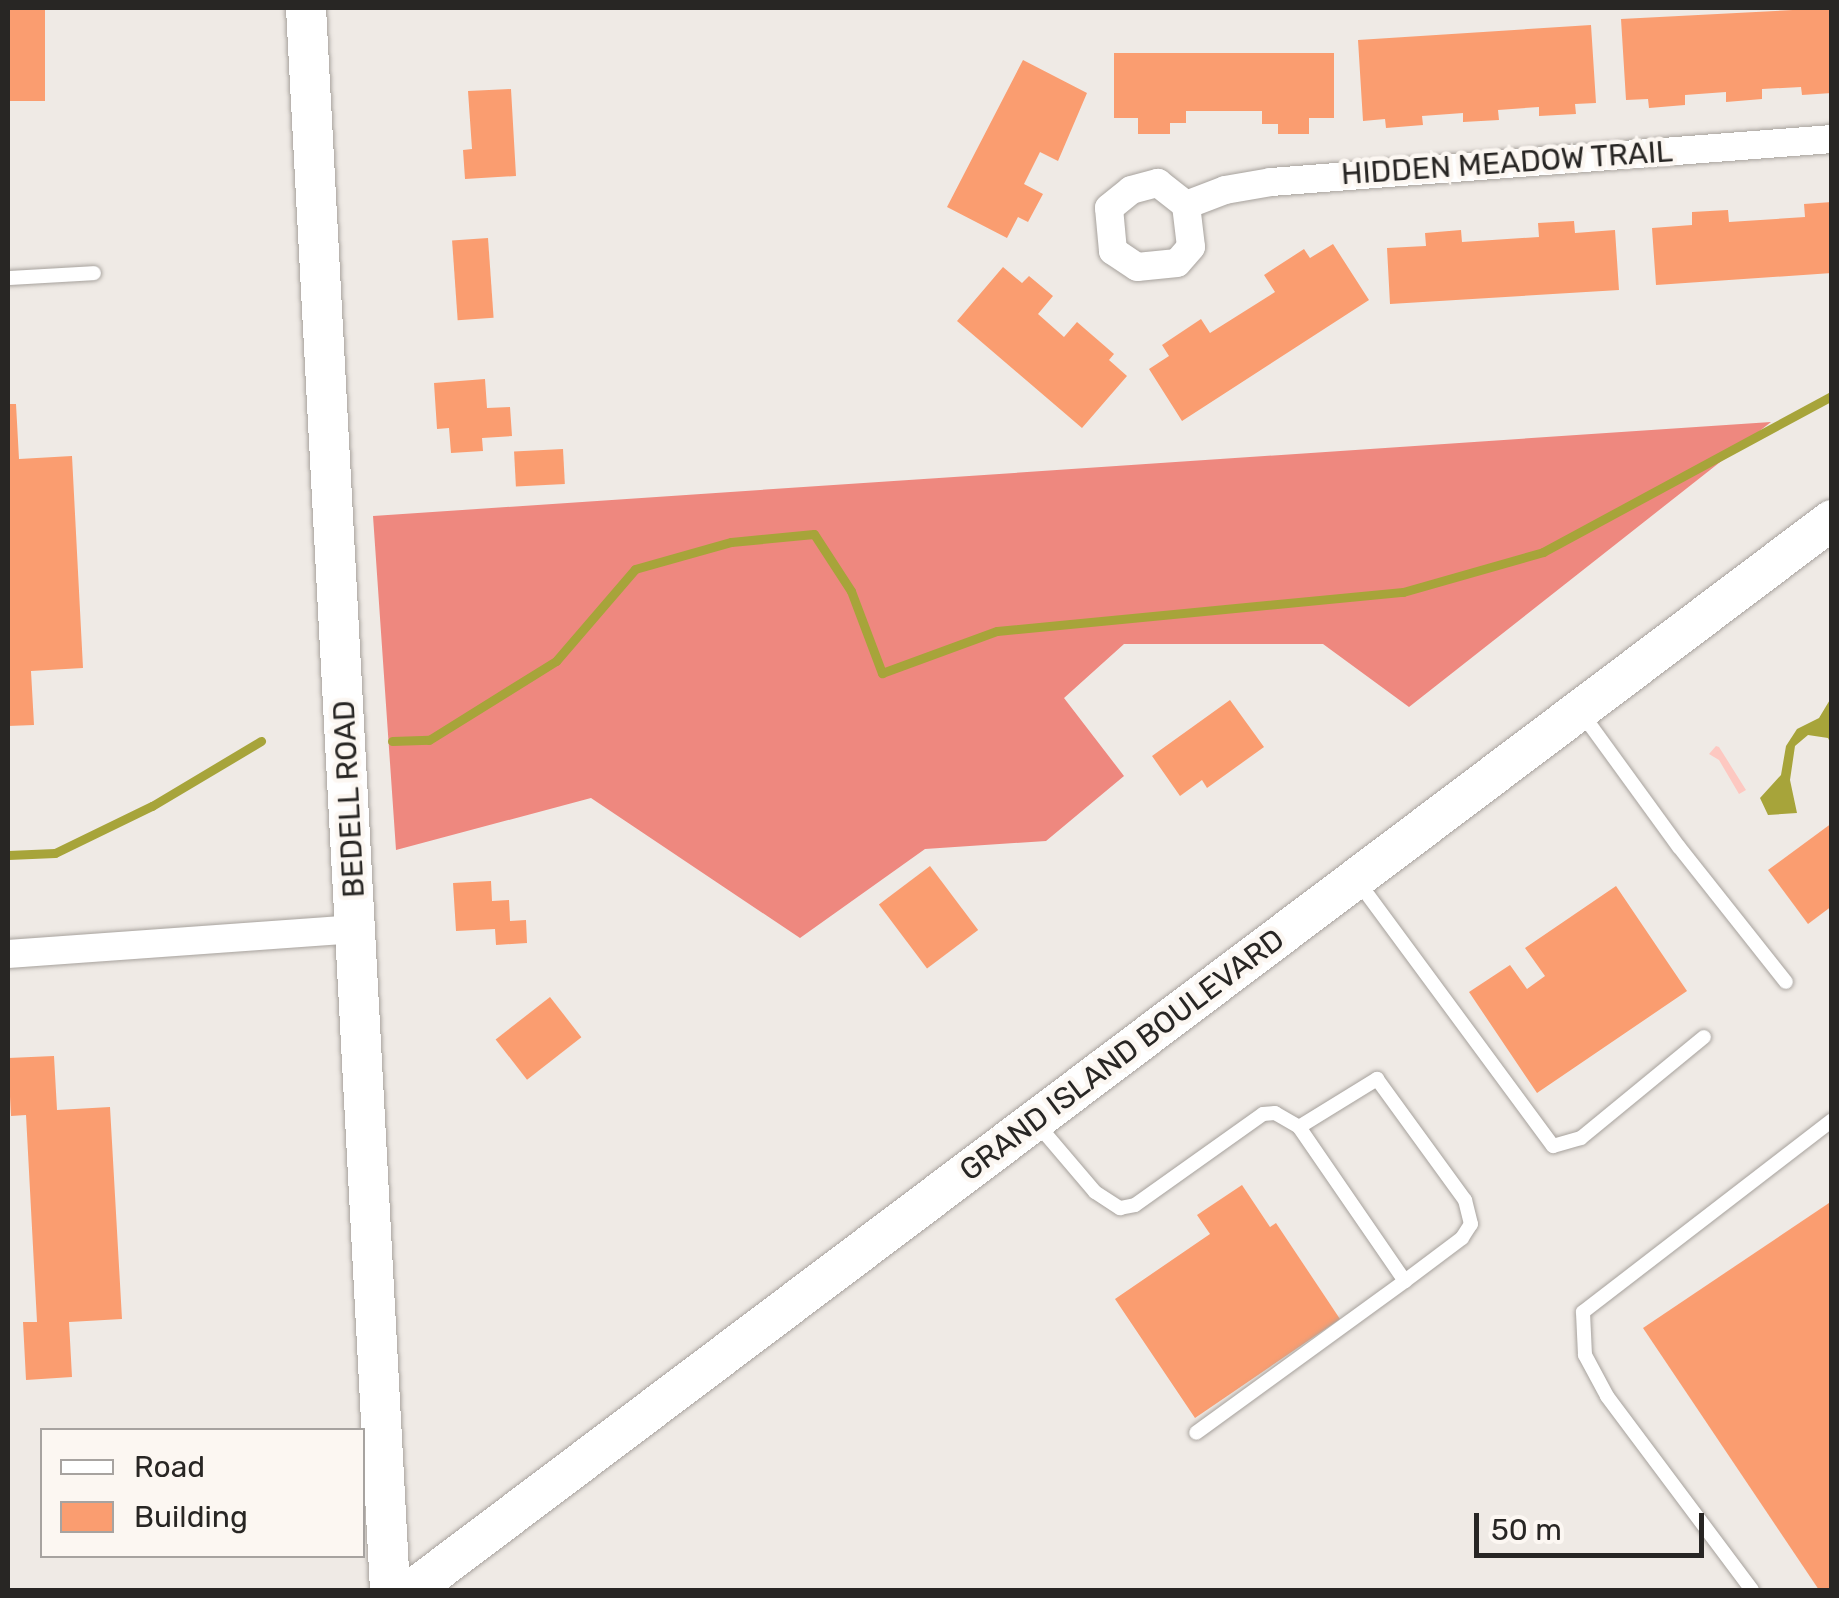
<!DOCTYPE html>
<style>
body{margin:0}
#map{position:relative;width:1839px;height:1598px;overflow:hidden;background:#efeae5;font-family:Rubik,sans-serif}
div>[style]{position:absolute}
.green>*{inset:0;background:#fdc8c1}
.forest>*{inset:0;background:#ee887f}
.water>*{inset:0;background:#a7a43a}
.stream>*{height:9px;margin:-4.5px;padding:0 4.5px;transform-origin:4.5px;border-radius:4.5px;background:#a7a43a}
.building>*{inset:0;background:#fa9d70;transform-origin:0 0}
.roads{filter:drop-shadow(0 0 2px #a7a29d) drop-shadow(0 0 2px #a7a29d)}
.lane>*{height:14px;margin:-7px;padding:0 7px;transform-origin:7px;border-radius:7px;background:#fff}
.street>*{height:28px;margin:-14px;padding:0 14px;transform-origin:14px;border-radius:14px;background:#fff}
.secondary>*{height:40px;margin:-20px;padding:0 20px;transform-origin:20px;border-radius:20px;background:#fff}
span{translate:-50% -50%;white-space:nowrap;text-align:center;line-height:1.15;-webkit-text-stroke:9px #fcf7f2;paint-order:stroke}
.street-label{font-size:30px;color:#282624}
.frame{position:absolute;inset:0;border:10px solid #282624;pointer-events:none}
.legend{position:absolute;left:40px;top:1428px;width:325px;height:130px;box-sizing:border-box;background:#fcf7f2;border:2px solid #a7a3a0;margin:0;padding:12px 18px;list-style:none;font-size:30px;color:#282624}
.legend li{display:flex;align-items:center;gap:20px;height:50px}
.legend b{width:50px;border:2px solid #a7a3a0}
.scale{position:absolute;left:1474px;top:1513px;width:230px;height:45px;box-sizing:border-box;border:5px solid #282624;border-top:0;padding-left:12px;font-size:30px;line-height:35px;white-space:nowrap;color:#282624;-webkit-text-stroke:8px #fcf7f2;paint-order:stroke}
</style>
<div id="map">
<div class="green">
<div style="clip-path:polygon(1716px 746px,1719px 747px,1746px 790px,1739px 794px,1719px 760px,1709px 754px)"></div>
</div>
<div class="forest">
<div style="clip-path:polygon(1771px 422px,1409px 707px,1323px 644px,1124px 644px,1064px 698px,1124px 776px,1046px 841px,925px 849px,800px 938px,591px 798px,396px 850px,373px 516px)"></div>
</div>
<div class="water">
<div style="clip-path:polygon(1831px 698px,1831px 744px,1828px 738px,1808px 735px,1795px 746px,1790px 780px,1797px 813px,1768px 815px,1760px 798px,1781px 775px,1786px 746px,1797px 729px,1819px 718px)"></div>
</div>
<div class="stream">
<div style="left:392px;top:741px;width:37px;rotate:-2deg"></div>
<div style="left:429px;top:740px;width:150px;rotate:-31.9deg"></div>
<div style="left:556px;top:661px;width:121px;rotate:-49.3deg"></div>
<div style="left:635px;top:569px;width:100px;rotate:-15.7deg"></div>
<div style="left:731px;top:542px;width:83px;rotate:-5.5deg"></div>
<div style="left:814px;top:534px;width:68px;rotate:57deg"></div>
<div style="left:851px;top:591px;width:88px;rotate:69.3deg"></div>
<div style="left:882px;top:673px;width:122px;rotate:-20.1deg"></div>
<div style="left:997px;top:631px;width:408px;rotate:-5.5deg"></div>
<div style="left:1403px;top:592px;width:146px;rotate:-15.9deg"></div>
<div style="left:1543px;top:552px;width:328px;rotate:-28.4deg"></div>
<div style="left:8px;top:855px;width:47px;rotate:-2.4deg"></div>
<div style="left:55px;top:853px;width:108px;rotate:-25.9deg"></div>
<div style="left:152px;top:806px;width:127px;rotate:-30.8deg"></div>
</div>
<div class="building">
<div style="left:8px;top:8px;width:37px;height:93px"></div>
<div style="clip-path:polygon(1832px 8px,1832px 93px,1802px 95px,1801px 87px,1762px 89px,1762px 99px,1726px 102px,1726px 92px,1685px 95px,1685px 105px,1649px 108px,1648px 99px,1626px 100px,1621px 19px)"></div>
<div style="clip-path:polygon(1591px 25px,1596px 103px,1575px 104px,1576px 114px,1539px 116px,1539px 107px,1498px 110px,1499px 120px,1463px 122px,1463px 113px,1422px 116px,1423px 125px,1386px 128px,1385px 119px,1363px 121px,1358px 40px)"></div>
<div style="clip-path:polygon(1114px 53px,1334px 53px,1334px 118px,1309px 118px,1309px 134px,1278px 134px,1278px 124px,1262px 124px,1262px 111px,1186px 111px,1186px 123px,1170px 123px,1170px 134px,1138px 134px,1138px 118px,1114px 118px)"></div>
<div style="clip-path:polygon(1023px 60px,1087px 93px,1058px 161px,1040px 152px,1024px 184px,1043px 194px,1028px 222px,1018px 217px,1007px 238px,947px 207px)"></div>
<div style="clip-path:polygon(511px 89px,516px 176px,465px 179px,463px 150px,472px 149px,468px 91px)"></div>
<div style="clip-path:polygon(1832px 202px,1832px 273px,1656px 285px,1652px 228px,1692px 225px,1692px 212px,1728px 210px,1729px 222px,1805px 217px,1804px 204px)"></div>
<div style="clip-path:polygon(1574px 221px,1575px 233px,1615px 230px,1619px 290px,1390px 304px,1387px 248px,1426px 246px,1425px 233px,1461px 230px,1462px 242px,1539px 237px,1538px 223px)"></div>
<div style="left:488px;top:238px;width:80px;height:36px;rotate:86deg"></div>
<div style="clip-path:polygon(1333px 244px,1369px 300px,1182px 421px,1149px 369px,1169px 356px,1162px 345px,1201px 319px,1210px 333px,1275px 292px,1264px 275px,1304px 249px,1310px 258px)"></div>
<div style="clip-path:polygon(1003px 267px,1022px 283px,1029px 276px,1053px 296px,1038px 314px,1064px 337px,1077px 322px,1114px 354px,1109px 360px,1127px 376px,1082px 428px,957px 321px)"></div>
<div style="clip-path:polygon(485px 379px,487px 408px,510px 407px,512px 436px,482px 438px,483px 451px,451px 453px,449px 428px,437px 429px,434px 383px)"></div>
<div style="clip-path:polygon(8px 404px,16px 404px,19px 459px,72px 456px,83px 668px,31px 671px,34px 725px,8px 726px)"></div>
<div style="left:563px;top:449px;width:35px;height:49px;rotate:87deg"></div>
<div style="clip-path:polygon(1230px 700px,1264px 747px,1207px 788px,1202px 780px,1180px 796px,1152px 756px)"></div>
<div style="clip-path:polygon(1832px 823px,1832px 906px,1808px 924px,1768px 870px)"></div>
<div style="left:930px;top:866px;width:80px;height:64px;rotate:53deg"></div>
<div style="clip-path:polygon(491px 881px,492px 901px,509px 900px,510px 921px,526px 920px,527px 943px,496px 945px,495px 929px,456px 931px,453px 883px)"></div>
<div style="clip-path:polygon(1616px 886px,1687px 991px,1537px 1093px,1469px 992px,1510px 965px,1527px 989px,1545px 976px,1525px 948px)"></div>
<div style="left:550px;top:997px;width:51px;height:69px;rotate:52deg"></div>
<div style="clip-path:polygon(54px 1056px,57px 1110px,110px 1107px,122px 1319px,69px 1322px,72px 1377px,26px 1380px,23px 1322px,37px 1322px,26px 1115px,11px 1116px,8px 1058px)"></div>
<div style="clip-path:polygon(1242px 1185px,1270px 1227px,1276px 1223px,1340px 1319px,1195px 1418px,1115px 1299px,1210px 1234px,1197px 1215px)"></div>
<div style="clip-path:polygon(1832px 1201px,1832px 1590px,1819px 1590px,1643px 1328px)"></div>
</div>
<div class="roads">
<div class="lane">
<div style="left:8px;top:278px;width:86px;rotate:-3.3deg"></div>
<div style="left:1583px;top:715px;width:163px;rotate:54deg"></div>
<div style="left:1679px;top:847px;width:172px;rotate:51.6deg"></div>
<div style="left:1359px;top:883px;width:327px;rotate:53.6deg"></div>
<div style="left:1553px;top:1146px;width:29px;rotate:-16deg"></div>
<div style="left:1581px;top:1138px;width:159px;rotate:-39.4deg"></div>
<div style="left:1038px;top:1125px;width:88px;rotate:49.6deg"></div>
<div style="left:1095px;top:1192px;width:30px;rotate:33deg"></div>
<div style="left:1120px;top:1208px;width:15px;rotate:-11deg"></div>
<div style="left:1135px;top:1205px;width:157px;rotate:-35.4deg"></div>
<div style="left:1263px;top:1114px;width:12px;rotate:-5deg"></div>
<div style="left:1275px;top:1113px;width:28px;rotate:30deg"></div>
<div style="left:1299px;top:1127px;width:187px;rotate:55.5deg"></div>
<div style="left:1405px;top:1281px;width:258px;rotate:144deg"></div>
<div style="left:1299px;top:1127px;width:92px;rotate:-31.6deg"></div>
<div style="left:1377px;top:1079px;width:150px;rotate:54deg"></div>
<div style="left:1465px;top:1200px;width:25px;rotate:76deg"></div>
<div style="left:1471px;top:1224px;width:17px;rotate:123deg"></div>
<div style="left:1462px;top:1238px;width:71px;rotate:143deg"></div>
<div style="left:1752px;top:1590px;width:242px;rotate:-126.8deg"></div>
<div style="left:1607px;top:1396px;width:47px;rotate:-118.2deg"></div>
<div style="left:1585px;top:1355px;width:43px;rotate:-92.7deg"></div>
<div style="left:1583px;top:1312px;width:314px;rotate:-37.6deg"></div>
</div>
<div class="street">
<div style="left:1158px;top:183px;width:36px;rotate:38deg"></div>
<div style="left:1186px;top:205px;width:42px;rotate:83.2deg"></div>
<div style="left:1191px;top:247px;width:21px;rotate:131deg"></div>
<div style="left:1177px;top:263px;width:40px;rotate:174.3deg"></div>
<div style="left:1137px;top:267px;width:29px;rotate:-146deg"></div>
<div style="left:1113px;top:251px;width:43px;rotate:-95.3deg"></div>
<div style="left:1109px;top:208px;width:28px;rotate:-39deg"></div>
<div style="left:1131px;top:190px;width:28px;rotate:-15deg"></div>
<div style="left:1186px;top:205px;width:42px;rotate:-21deg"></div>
<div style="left:1225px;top:190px;width:47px;rotate:-9.9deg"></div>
<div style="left:1271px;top:182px;width:563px;rotate:-4.38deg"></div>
<div style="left:8px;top:954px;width:349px;rotate:-4.1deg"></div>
</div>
<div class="secondary">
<div style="left:306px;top:8px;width:1584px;rotate:86.96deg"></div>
<div style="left:412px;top:1590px;width:1778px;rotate:-37deg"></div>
</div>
</div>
<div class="street-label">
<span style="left:1507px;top:163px;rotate:-4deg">HIDDEN MEADOW TRAIL</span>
<span style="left:349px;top:799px;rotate:-93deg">BEDELL ROAD</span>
<span style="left:1122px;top:1055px;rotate:-37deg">GRAND ISLAND BOULEVARD</span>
</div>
<div class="frame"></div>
<ul class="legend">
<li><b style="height:12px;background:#fff"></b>Road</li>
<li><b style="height:28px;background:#fa9d70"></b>Building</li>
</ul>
<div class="scale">50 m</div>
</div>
